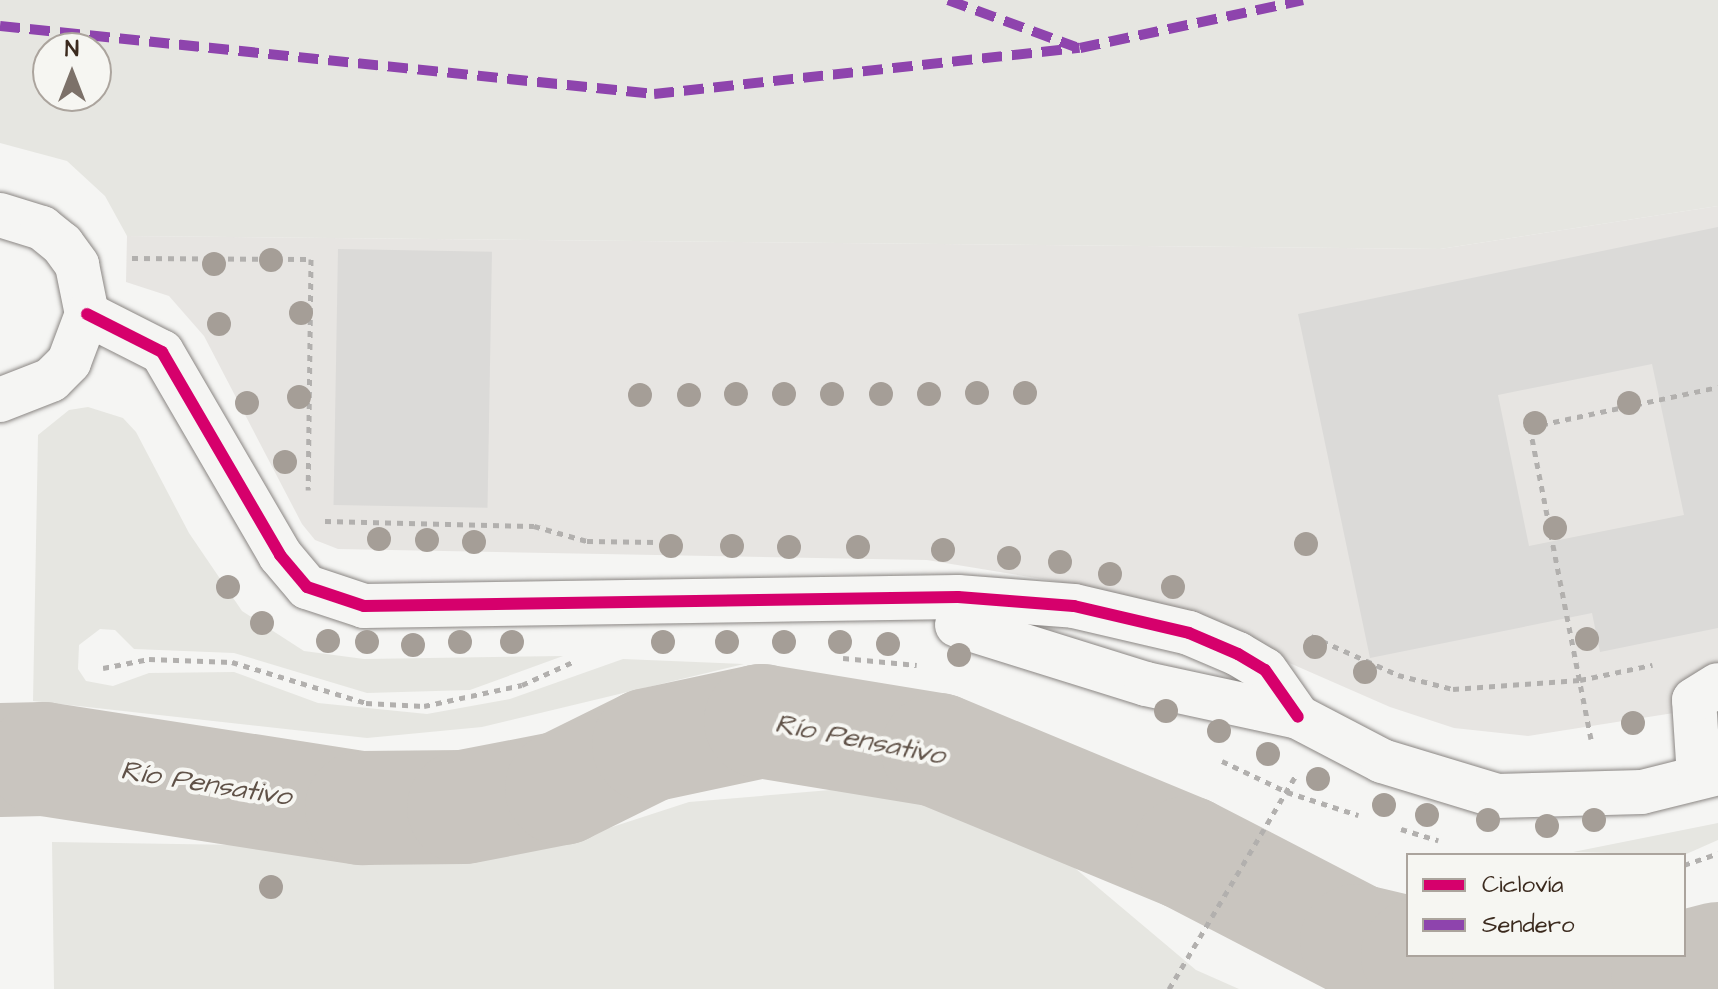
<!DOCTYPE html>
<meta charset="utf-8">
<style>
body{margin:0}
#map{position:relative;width:1718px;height:989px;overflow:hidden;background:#f5f5f3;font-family:"Architects Daughter",sans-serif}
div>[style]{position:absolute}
.built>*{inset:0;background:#e7e5e2}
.green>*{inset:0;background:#e6e6e1}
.river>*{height:114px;margin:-57px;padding:0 57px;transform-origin:57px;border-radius:57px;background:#c9c5bf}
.building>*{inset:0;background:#dbdad8;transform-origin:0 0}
.path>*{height:5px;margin-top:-2.5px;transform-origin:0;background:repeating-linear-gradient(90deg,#b2b0ae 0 6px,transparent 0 12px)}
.roads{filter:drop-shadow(0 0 2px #8a8683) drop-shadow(0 0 2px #8a8683)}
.minor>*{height:44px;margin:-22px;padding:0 22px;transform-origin:22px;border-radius:22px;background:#f5f5f3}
.quiet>*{height:10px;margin-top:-5px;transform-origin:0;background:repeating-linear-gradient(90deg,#8e44ad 0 20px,transparent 0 30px)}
.cycleway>*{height:12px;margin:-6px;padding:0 6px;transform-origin:6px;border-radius:6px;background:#d6006c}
.trees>*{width:24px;height:24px;margin:-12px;border-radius:50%;background:#a59e97}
span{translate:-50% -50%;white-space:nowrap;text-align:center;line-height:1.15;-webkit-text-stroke:8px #f6f6f2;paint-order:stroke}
.water-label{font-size:28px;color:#605248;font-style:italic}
.legend{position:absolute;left:1406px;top:853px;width:280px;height:104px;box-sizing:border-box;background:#f6f6f2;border:2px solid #aba49d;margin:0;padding:10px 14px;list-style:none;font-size:24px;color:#3b2a1e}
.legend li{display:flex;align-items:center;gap:16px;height:40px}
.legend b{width:40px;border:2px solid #aba49d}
.north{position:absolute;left:32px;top:32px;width:80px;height:80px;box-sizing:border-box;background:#f6f6f2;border:2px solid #aba49d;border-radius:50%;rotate:0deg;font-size:22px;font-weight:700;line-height:32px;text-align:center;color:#3b2a1e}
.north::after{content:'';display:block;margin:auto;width:28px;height:36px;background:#7c7169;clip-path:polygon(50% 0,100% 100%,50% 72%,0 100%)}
</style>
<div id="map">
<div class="built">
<div style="clip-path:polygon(1718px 206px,1718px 706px,1528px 736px,1454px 728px,1390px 707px,1191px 620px,1060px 582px,927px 560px,338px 549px,315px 540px,302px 524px,204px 336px,169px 296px,126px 282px,127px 236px,1440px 249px)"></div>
</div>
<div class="green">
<div style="clip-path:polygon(evenodd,0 0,1718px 0,1718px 206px,1440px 249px,127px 236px,105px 196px,67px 161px,0 143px,0 0,96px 48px,96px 96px,48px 96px,48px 48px,96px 48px)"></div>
<div style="clip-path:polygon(88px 407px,123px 418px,136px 432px,189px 533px,242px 611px,304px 651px,364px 659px,563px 656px,470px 690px,367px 693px,234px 653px,134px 649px,115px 630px,100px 629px,79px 645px,78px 669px,86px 681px,113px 686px,149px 673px,234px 672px,318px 703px,427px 714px,510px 699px,623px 659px,744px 664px,482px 727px,367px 738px,33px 701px,38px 435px,69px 410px)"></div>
<div style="clip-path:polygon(854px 788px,955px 798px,1038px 837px,1196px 970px,1239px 989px,54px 989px,52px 842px,483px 849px,609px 828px,689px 802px)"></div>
<div style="clip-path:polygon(1718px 823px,1718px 840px,1684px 855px,1573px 852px)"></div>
</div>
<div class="river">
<div style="left:0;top:760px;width:44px;rotate:-1.3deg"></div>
<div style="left:44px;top:759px;width:322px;rotate:8.8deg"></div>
<div style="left:362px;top:808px;width:102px;rotate:-0.6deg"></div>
<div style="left:464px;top:807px;width:100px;rotate:-11deg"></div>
<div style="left:562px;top:788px;width:97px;rotate:-26.3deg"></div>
<div style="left:649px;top:745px;width:115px;rotate:-12.1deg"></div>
<div style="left:761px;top:721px;width:179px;rotate:9.3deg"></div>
<div style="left:938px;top:750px;width:269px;rotate:22.5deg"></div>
<div style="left:1187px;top:853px;width:191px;rotate:27.4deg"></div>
<div style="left:1357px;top:941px;width:52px;rotate:13.2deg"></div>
<div style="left:1418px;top:955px;width:93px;rotate:13deg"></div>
<div style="left:1509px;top:976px;width:159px;rotate:-1.4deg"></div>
<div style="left:1668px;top:972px;width:52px;rotate:-14.6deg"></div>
</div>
<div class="building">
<div style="clip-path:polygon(evenodd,1718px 227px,1718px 628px,1600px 652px,1592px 613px,1370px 658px,1298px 314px,1718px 227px,1652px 364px,1684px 515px,1529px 546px,1498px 395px,1652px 364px)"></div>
<div style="left:338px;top:249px;width:154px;height:256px;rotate:1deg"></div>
</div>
<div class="path">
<div style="left:132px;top:258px;width:179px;rotate:0.3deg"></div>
<div style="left:311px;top:259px;width:231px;rotate:90.7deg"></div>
<div style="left:325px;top:521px;width:209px;rotate:1.4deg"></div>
<div style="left:534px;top:526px;width:55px;rotate:15.8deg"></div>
<div style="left:587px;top:541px;width:70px;rotate:0.8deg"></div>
<div style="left:1311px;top:636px;width:95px;rotate:24.1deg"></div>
<div style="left:1398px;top:675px;width:57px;rotate:14.3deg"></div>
<div style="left:1453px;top:689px;width:127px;rotate:-4.1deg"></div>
<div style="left:1580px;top:680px;width:74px;rotate:-11.8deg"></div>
<div style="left:843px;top:658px;width:74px;rotate:5.4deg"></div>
<div style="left:103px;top:668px;width:47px;rotate:-11.1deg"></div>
<div style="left:149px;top:659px;width:83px;rotate:2.1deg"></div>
<div style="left:232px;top:662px;width:140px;rotate:17deg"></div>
<div style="left:366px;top:703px;width:58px;rotate:3deg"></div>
<div style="left:424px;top:706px;width:100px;rotate:-12.1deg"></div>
<div style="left:522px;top:685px;width:58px;rotate:-24.4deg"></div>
<div style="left:1591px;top:739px;width:318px;rotate:-101.1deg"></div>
<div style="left:1530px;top:427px;width:192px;rotate:-12deg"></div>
<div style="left:1222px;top:761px;width:72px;rotate:25.5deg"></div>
<div style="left:1287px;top:792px;width:75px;rotate:17.9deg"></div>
<div style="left:1401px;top:829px;width:39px;rotate:17deg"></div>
<div style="left:1684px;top:865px;width:36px;rotate:-19deg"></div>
<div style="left:1169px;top:989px;width:247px;rotate:-59.3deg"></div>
</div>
<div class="roads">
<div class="minor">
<div style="left:0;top:215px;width:44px;rotate:17.2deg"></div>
<div style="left:42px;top:228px;width:26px;rotate:39deg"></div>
<div style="left:62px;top:244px;width:26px;rotate:54deg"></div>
<div style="left:77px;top:265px;width:50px;rotate:78.5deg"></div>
<div style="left:87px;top:314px;width:51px;rotate:110.6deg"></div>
<div style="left:69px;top:362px;width:25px;rotate:135deg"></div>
<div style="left:51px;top:380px;width:55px;rotate:158.6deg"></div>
<div style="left:87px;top:314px;width:84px;rotate:26.9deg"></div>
<div style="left:162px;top:352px;width:235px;rotate:59.8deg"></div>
<div style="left:280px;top:555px;width:42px;rotate:49.8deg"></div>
<div style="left:307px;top:587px;width:60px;rotate:18.4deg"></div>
<div style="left:364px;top:606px;width:594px;rotate:-0.87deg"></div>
<div style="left:958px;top:597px;width:116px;rotate:4.4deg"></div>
<div style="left:1074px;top:606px;width:118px;rotate:13.2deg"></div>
<div style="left:1189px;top:633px;width:53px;rotate:23.2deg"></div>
<div style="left:1238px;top:654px;width:31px;rotate:31deg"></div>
<div style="left:1265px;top:670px;width:57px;rotate:54.9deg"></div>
<div style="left:957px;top:625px;width:198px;rotate:17.3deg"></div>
<div style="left:1146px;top:684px;width:156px;rotate:12.2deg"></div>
<div style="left:1298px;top:717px;width:95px;rotate:27.6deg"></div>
<div style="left:1382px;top:761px;width:120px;rotate:16.9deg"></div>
<div style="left:1497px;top:796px;width:145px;rotate:-1.6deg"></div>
<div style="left:1642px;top:792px;width:78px;rotate:-14deg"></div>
<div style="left:1699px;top:777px;width:77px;rotate:-93.7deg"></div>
<div style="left:1694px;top:700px;width:28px;rotate:-32deg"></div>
</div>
</div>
<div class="quiet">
<div style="left:948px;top:0;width:136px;rotate:20.2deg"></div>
<div style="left:0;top:26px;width:658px;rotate:5.94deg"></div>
<div style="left:654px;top:94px;width:428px;rotate:-6.2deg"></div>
<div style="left:1080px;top:48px;width:228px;rotate:-12.1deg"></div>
</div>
<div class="cycleway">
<div style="left:87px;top:314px;width:84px;rotate:26.9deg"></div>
<div style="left:162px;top:352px;width:235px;rotate:59.8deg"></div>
<div style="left:280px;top:555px;width:42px;rotate:49.8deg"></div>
<div style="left:307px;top:587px;width:60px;rotate:18.4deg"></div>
<div style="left:364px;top:606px;width:594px;rotate:-0.87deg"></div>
<div style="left:958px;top:597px;width:116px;rotate:4.4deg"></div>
<div style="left:1074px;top:606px;width:118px;rotate:13.2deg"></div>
<div style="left:1189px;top:633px;width:53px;rotate:23.2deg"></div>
<div style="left:1238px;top:654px;width:31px;rotate:31deg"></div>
<div style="left:1265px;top:670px;width:57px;rotate:54.9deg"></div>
</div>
<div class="trees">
<div style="left:271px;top:260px"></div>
<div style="left:214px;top:264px"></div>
<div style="left:301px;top:313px"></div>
<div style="left:219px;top:324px"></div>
<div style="left:977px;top:393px"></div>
<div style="left:1025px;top:393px"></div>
<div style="left:736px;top:394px"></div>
<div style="left:784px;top:394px"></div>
<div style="left:832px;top:394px"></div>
<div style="left:881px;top:394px"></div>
<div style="left:929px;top:394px"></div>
<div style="left:640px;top:395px"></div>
<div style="left:689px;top:395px"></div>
<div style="left:299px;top:397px"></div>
<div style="left:247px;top:403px"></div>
<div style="left:1629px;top:403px"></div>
<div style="left:1535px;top:423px"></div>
<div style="left:285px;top:462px"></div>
<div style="left:1555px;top:528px"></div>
<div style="left:379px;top:539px"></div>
<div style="left:427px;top:540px"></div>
<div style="left:474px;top:542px"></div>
<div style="left:1306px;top:544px"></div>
<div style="left:671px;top:546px"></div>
<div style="left:732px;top:546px"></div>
<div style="left:789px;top:547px"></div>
<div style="left:858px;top:547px"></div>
<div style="left:943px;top:550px"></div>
<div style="left:1009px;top:558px"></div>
<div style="left:1060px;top:562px"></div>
<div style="left:1110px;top:574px"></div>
<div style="left:228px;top:587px"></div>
<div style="left:1173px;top:587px"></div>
<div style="left:262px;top:623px"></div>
<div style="left:1587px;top:639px"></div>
<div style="left:328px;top:641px"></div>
<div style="left:367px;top:642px"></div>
<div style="left:460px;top:642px"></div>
<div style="left:512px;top:642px"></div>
<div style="left:663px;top:642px"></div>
<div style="left:727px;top:642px"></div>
<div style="left:784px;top:642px"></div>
<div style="left:840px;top:642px"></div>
<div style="left:888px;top:644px"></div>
<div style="left:413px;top:645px"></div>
<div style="left:1315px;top:647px"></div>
<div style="left:959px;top:655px"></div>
<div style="left:1365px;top:672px"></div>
<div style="left:1166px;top:711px"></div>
<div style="left:1633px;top:723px"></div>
<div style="left:1219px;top:731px"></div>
<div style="left:1268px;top:754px"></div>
<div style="left:1318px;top:779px"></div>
<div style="left:1384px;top:805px"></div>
<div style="left:1427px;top:815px"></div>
<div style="left:1488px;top:820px"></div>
<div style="left:1594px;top:820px"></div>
<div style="left:1547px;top:826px"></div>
<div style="left:271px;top:887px"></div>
</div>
<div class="water-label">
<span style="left:860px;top:740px;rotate:11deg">Río Pensativo</span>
<span style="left:206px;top:784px;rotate:9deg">Río Pensativo</span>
</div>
<ul class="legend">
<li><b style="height:10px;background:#d6006c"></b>Ciclovía</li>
<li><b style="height:10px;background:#8e44ad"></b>Sendero</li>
</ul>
<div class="north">N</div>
</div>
